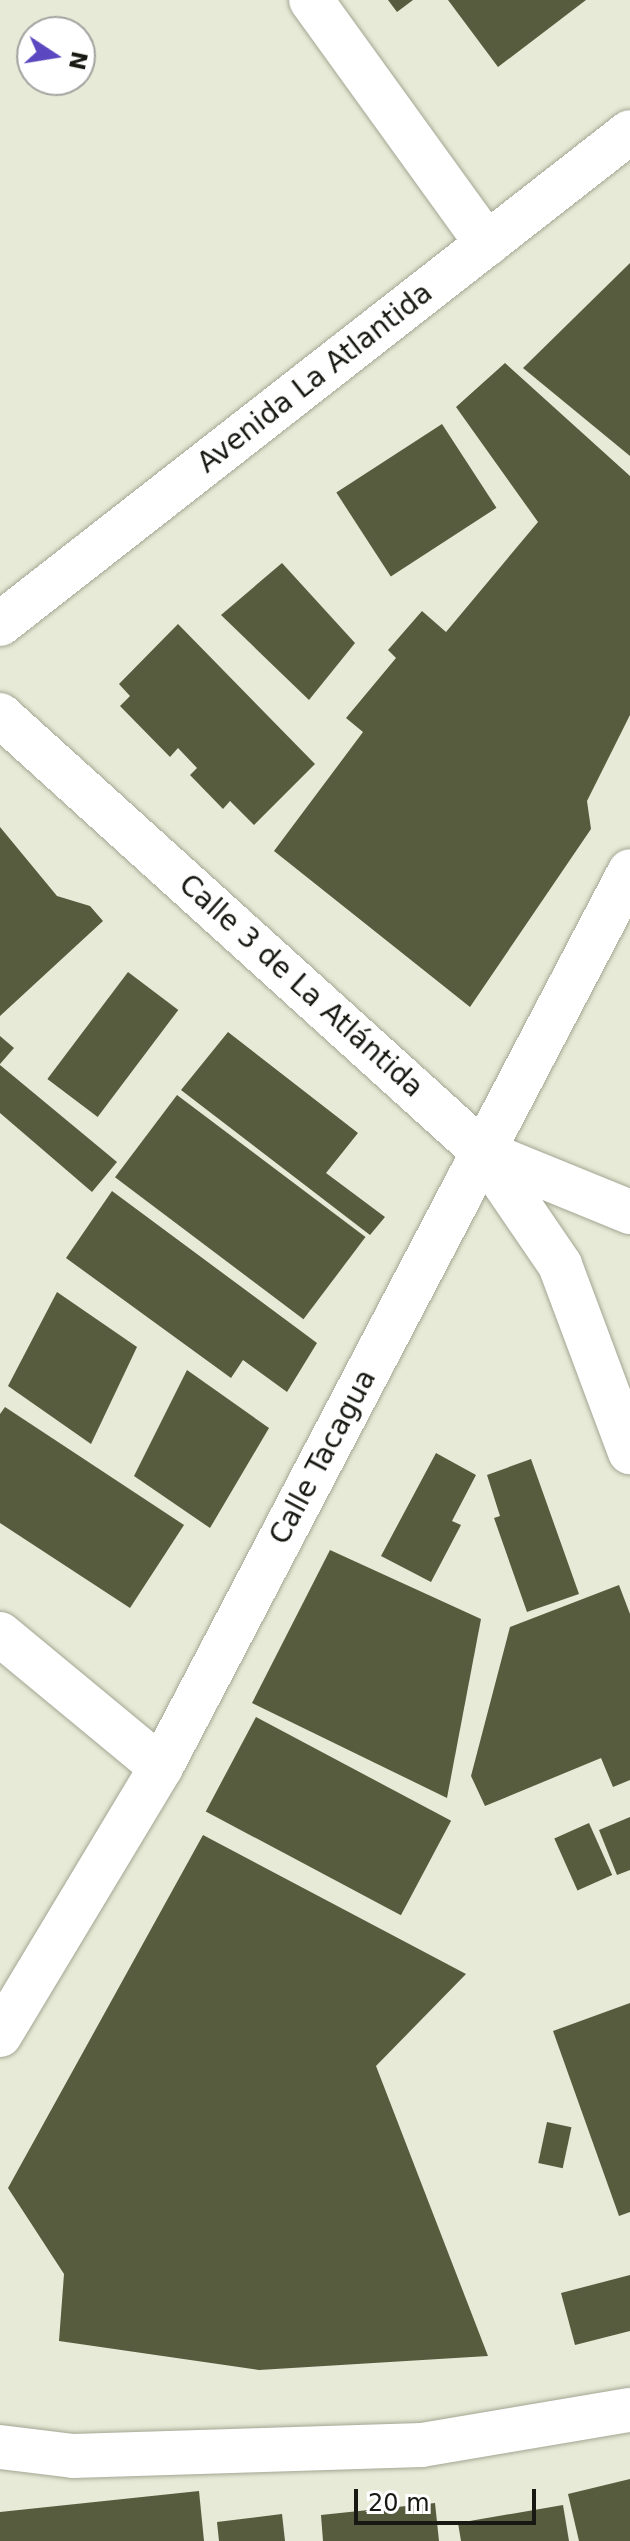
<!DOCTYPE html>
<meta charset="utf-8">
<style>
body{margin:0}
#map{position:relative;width:630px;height:2541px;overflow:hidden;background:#e7ead6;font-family:"DejaVu Sans",sans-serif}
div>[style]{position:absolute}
.building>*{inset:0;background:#585c3e;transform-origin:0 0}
.roads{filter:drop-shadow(0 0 2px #a3a693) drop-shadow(0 0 2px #a3a693)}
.minor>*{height:44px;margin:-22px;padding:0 22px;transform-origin:22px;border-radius:22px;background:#fff}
span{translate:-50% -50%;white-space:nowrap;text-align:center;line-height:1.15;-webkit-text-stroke:8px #fff;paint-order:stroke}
.street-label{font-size:28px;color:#181912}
.north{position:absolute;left:16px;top:16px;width:80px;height:80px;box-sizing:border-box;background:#fff;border:2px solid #a3a3a0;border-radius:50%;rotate:102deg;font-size:22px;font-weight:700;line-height:32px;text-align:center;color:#181912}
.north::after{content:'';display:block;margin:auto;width:28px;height:36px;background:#5b48c0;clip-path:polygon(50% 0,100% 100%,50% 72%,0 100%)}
.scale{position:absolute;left:354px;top:2489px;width:182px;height:36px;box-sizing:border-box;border:4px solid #181912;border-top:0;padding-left:10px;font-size:24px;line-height:28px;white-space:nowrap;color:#181912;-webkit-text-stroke:6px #fff;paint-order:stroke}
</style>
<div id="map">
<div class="building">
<div style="clip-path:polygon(388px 0,413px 0,397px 12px)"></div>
<div style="clip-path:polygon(448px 0,586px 0,498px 67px)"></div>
<div style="clip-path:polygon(630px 263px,630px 456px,523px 368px)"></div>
<div style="clip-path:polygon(505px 363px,630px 476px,630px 715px,587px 801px,591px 829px,470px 1007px,274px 851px,363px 732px,346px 718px,396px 658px,388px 650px,422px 611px,446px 632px,538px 522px,456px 407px)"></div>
<div style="left:442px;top:424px;width:100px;height:126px;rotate:57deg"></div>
<div style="clip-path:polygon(282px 563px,355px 643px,309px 700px,221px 615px)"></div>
<div style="clip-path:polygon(178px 624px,315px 764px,254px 825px,230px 801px,223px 809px,190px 775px,197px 768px,178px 748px,170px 757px,120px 706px,130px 696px,119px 684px)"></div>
<div style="clip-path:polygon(0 827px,57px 896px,90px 906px,103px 921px,0 1016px)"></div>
<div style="left:128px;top:972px;width:63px;height:134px;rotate:37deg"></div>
<div style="clip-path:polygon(228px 1032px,358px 1133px,326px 1173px,385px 1217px,370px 1235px,181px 1090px)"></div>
<div style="clip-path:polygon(0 1036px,14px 1048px,0 1064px)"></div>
<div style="clip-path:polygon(0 1065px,117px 1162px,92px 1192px,0 1113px)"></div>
<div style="left:177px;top:1095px;width:236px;height:103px;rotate:37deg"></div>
<div style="clip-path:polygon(112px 1191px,317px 1343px,287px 1392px,243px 1360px,231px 1378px,66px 1258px)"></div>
<div style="clip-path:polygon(57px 1292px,137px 1347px,91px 1444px,8px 1386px)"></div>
<div style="clip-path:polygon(187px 1370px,269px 1428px,210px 1528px,134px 1476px)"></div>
<div style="clip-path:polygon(5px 1407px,184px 1525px,130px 1608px,0 1523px,0 1414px)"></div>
<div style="clip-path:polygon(436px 1453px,476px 1475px,452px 1521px,461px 1525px,431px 1582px,381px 1556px)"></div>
<div style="clip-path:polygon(531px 1459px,579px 1594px,527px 1612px,494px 1518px,500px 1516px,487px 1475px)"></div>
<div style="clip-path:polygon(330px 1550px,481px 1619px,447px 1798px,252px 1703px)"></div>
<div style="clip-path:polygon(619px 1585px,630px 1614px,630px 1780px,613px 1787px,601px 1758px,485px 1806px,471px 1776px,510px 1627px)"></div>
<div style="left:256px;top:1717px;width:221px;height:107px;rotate:28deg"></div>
<div style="clip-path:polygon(630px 1817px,630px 1870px,617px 1875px,599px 1830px)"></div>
<div style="left:589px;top:1823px;width:57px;height:38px;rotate:66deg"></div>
<div style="clip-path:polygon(203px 1835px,466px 1974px,376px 2066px,488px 2356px,259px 2370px,59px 2341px,64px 2274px,8px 2188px)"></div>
<div style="clip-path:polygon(630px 2003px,630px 2212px,619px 2216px,553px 2031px)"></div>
<div style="left:547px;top:2122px;width:25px;height:42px;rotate:12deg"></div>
<div style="clip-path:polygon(630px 2275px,630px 2331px,575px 2345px,561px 2293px)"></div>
<div style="clip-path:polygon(630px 2479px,630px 2541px,579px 2541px,568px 2494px)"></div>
<div style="clip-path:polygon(199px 2491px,204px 2541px,0 2541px,0 2512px)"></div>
<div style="clip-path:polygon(435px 2503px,439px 2541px,323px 2541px,321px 2515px)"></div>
<div style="clip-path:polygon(563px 2505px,569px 2541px,461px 2541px,458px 2523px)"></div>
<div style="clip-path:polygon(282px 2514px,285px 2541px,219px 2541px,217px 2522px)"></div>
</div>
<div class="roads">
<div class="minor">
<div style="left:311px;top:0;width:301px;rotate:54.2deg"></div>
<div style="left:0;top:624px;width:799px;rotate:-37.99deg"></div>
<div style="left:0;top:715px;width:651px;rotate:42.14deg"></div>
<div style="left:483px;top:1152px;width:159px;rotate:22.2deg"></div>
<div style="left:483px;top:1152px;width:137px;rotate:55.7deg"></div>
<div style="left:560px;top:1265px;width:200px;rotate:69.5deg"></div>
<div style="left:0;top:1634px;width:209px;rotate:39.6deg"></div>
<div style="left:0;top:2035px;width:313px;rotate:-59deg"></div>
<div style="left:161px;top:1767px;width:1011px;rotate:-62.37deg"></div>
<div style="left:0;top:2447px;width:74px;rotate:7deg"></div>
<div style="left:73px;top:2456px;width:349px;rotate:-1.8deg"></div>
<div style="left:422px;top:2445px;width:211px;rotate:-9.6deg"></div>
</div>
</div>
<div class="street-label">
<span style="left:315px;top:378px;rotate:-38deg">Avenida La Atlantida</span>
<span style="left:301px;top:986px;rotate:42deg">Calle 3 de La Atlántida</span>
<span style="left:323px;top:1457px;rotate:-62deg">Calle Tacagua</span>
</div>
<div class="north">N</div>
<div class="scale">20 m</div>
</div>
